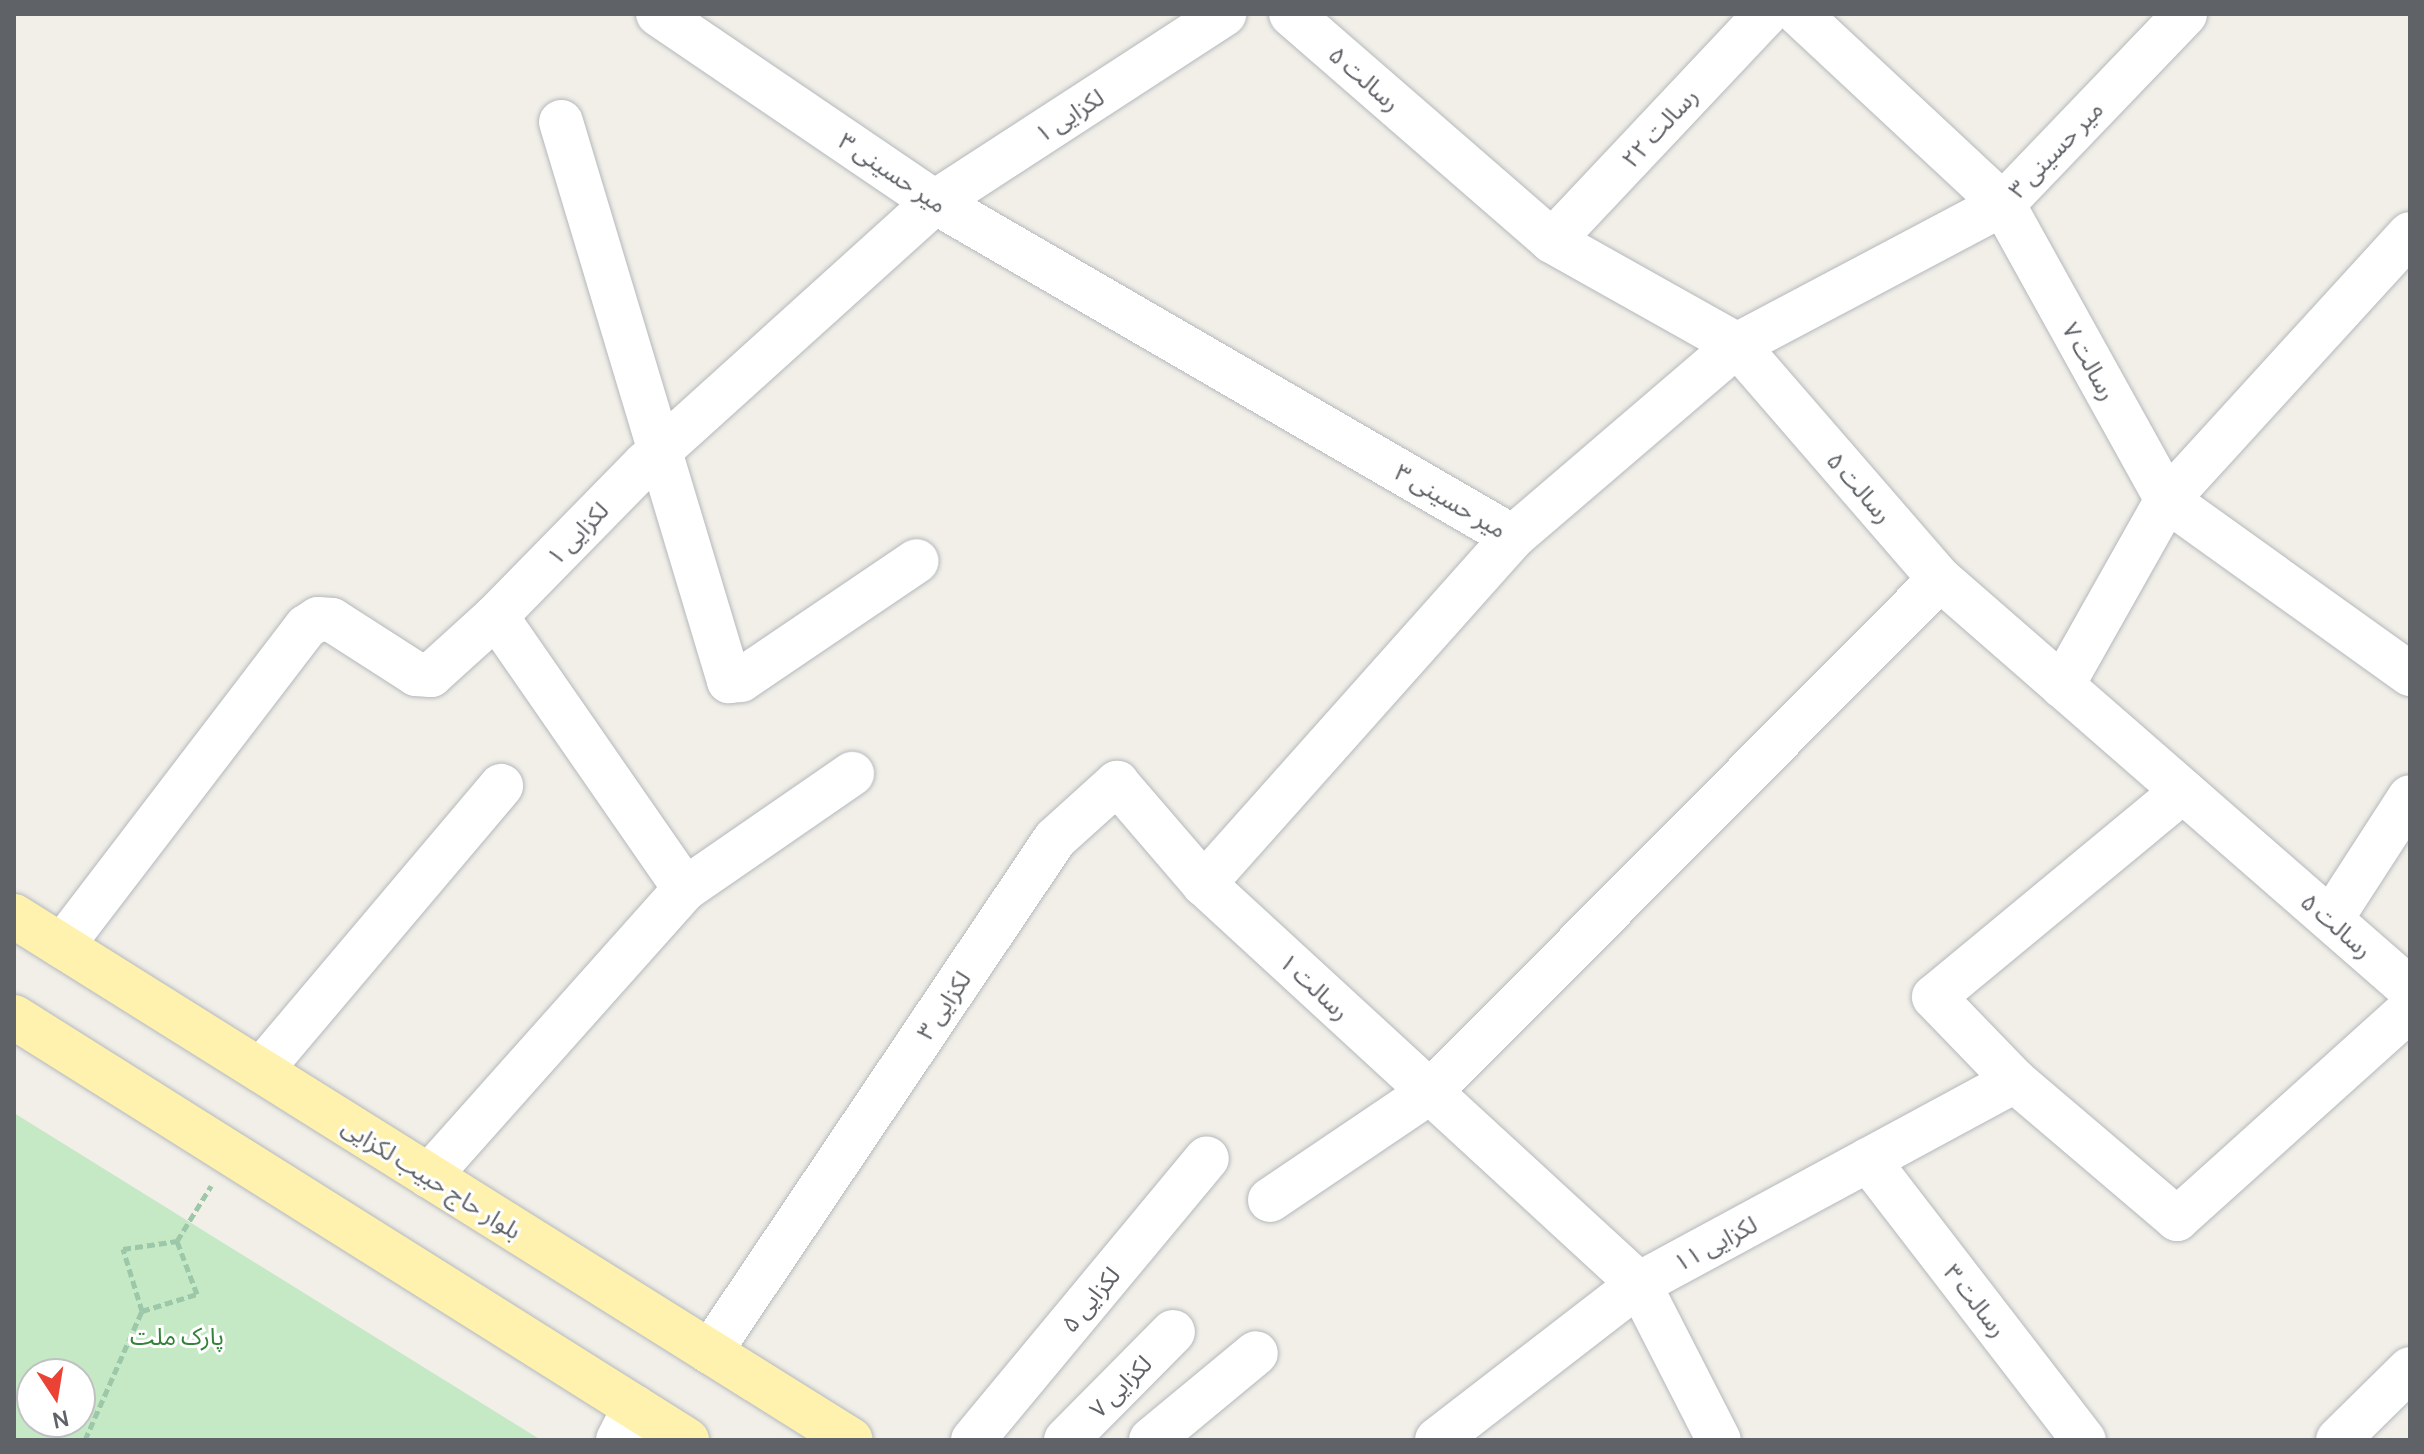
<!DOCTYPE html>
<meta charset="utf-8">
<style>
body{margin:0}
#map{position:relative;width:2424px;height:1454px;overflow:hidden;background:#f1efe8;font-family:Manrope,"Noto Sans Arabic",sans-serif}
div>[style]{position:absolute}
.green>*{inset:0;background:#c5e8c5}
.path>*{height:5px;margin-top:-2.5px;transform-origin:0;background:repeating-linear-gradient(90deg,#9cc7a9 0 8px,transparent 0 12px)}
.roads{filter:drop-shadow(0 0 2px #b5b8bc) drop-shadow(0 0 2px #b5b8bc)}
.minor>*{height:44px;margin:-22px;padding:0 22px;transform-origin:22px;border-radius:22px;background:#fff}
.major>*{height:44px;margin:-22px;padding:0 22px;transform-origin:22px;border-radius:22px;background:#fff2af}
span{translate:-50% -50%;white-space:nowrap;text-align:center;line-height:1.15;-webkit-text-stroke:6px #fff;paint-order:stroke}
.street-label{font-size:24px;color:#5f6368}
.park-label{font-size:24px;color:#348238}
.frame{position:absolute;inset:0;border:16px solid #5f6368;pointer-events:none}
.north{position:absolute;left:16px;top:1358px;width:80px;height:80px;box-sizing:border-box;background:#fff;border:2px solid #bfc1c3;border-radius:50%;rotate:168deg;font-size:22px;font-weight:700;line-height:32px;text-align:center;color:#5f6368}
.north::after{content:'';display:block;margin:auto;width:28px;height:36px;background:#ea4335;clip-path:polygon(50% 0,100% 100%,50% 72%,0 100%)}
</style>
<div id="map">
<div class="green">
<div style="clip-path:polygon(evenodd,14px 1113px,541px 1440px,14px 1440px,14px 1113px,32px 1374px,80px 1374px,80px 1422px,32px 1422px,32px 1374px)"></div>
</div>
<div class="path">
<div style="left:142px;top:1311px;width:65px;rotate:-107deg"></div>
<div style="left:123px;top:1249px;width:55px;rotate:-8.4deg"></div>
<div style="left:85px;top:1440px;width:141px;rotate:-66.2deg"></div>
<div style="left:142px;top:1311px;width:58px;rotate:-17.2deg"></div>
<div style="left:197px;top:1294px;width:57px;rotate:-110.7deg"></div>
<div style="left:177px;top:1241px;width:65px;rotate:-58.3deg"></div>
</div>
<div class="roads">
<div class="minor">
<div style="left:658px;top:14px;width:335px;rotate:34.2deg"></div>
<div style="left:935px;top:202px;width:668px;rotate:30.1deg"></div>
<div style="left:1513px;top:537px;width:295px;rotate:-40.6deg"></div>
<div style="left:1737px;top:345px;width:301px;rotate:-27.9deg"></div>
<div style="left:2003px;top:204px;width:263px;rotate:-46.2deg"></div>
<div style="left:1291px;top:14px;width:346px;rotate:41deg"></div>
<div style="left:1552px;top:241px;width:212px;rotate:29.3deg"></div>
<div style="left:1737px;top:345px;width:310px;rotate:49.1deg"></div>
<div style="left:1940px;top:579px;width:624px;rotate:41.1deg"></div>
<div style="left:1799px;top:14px;width:279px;rotate:43deg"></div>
<div style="left:2003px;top:204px;width:338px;rotate:61deg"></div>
<div style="left:2167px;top:500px;width:299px;rotate:35.6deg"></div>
<div style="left:561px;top:122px;width:584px;rotate:73.27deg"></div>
<div style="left:729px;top:681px;width:12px;rotate:-5deg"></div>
<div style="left:741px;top:680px;width:212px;rotate:-34.1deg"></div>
<div style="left:1552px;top:241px;width:312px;rotate:-46.7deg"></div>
<div style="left:1513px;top:537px;width:465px;rotate:131.7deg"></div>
<div style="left:1204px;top:884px;width:591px;rotate:42.6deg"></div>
<div style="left:1639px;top:1284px;width:175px;rotate:62.9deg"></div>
<div style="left:2062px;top:686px;width:214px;rotate:-60.6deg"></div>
<div style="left:2167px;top:500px;width:360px;rotate:-47.6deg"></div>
<div style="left:2183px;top:791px;width:323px;rotate:140.4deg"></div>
<div style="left:1934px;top:997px;width:117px;rotate:46deg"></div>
<div style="left:2015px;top:1081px;width:213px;rotate:40.4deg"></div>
<div style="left:2177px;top:1219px;width:314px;rotate:-42deg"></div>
<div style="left:685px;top:889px;width:203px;rotate:-34.6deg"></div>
<div style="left:2331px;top:919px;width:145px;rotate:-57.1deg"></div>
<div style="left:62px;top:946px;width:402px;rotate:-52.6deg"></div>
<div style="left:306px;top:627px;width:14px;rotate:-34deg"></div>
<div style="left:318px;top:619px;width:14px;rotate:4deg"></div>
<div style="left:332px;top:620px;width:100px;rotate:32.7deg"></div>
<div style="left:416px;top:674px;width:15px;rotate:4deg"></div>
<div style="left:431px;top:675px;width:88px;rotate:-42.2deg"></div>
<div style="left:261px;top:1070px;width:372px;rotate:-49.8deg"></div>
<div style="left:1868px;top:1160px;width:354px;rotate:52.4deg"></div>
<div style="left:429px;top:1176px;width:385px;rotate:-48.3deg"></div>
<div style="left:685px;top:889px;width:332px;rotate:-124.7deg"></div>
<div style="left:496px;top:616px;width:213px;rotate:-45.6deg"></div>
<div style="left:645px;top:464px;width:391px;rotate:-42.1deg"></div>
<div style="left:935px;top:202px;width:345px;rotate:-33deg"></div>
<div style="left:1270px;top:1200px;width:193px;rotate:-34deg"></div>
<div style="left:1430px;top:1092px;width:723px;rotate:-45.17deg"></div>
<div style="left:710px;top:1352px;width:618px;rotate:-56.08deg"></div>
<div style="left:1055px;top:839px;width:84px;rotate:-42.1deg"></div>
<div style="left:1117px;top:783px;width:133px;rotate:49.3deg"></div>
<div style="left:618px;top:1440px;width:37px;rotate:-63deg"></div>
<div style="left:973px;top:1440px;width:366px;rotate:-50.3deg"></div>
<div style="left:1066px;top:1440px;width:152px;rotate:-45.3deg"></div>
<div style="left:1151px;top:1440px;width:136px;rotate:-39.6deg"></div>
<div style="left:1437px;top:1440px;width:255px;rotate:-37.7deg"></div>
<div style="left:1639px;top:1284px;width:427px;rotate:-28.4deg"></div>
<div style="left:2338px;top:1440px;width:101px;rotate:-44.6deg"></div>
</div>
<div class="major">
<div style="left:14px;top:916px;width:987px;rotate:32.05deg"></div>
<div style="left:14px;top:1017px;width:795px;rotate:32.15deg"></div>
</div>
</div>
<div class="street-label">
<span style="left:1365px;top:78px;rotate:41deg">رسالت ۵</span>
<span style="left:1069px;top:115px;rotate:-33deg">لکزایی ۱</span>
<span style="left:1659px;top:127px;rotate:-47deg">رسالت ۲۲</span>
<span style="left:2055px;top:149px;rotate:-46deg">میر حسینی ۳</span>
<span style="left:893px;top:172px;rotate:34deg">میر حسینی ۳</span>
<span style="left:2090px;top:361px;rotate:61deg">رسالت ۷</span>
<span style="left:1860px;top:487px;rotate:49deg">رسالت ۵</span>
<span style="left:1451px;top:500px;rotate:30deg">میر حسینی ۳</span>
<span style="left:577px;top:533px;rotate:-46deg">لکزایی ۱</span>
<span style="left:2337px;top:925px;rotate:41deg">رسالت ۵</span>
<span style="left:1315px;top:986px;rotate:43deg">رسالت ۱</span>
<span style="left:943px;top:1005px;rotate:-56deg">لکزایی ۳</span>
<span style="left:432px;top:1178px;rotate:32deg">بلوار حاج حبیب لکزايی</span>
<span style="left:1715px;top:1243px;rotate:-28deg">لکزایی ۱۱</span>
<span style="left:1090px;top:1299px;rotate:-50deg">لکزایی ۵</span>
<span style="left:1976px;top:1300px;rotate:52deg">رسالت ۳</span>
<span style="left:1120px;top:1386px;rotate:-45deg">لکزایی ۷</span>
</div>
<div class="park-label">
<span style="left:177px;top:1336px">پارک ملت</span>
</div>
<div class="frame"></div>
<div class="north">N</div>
</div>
